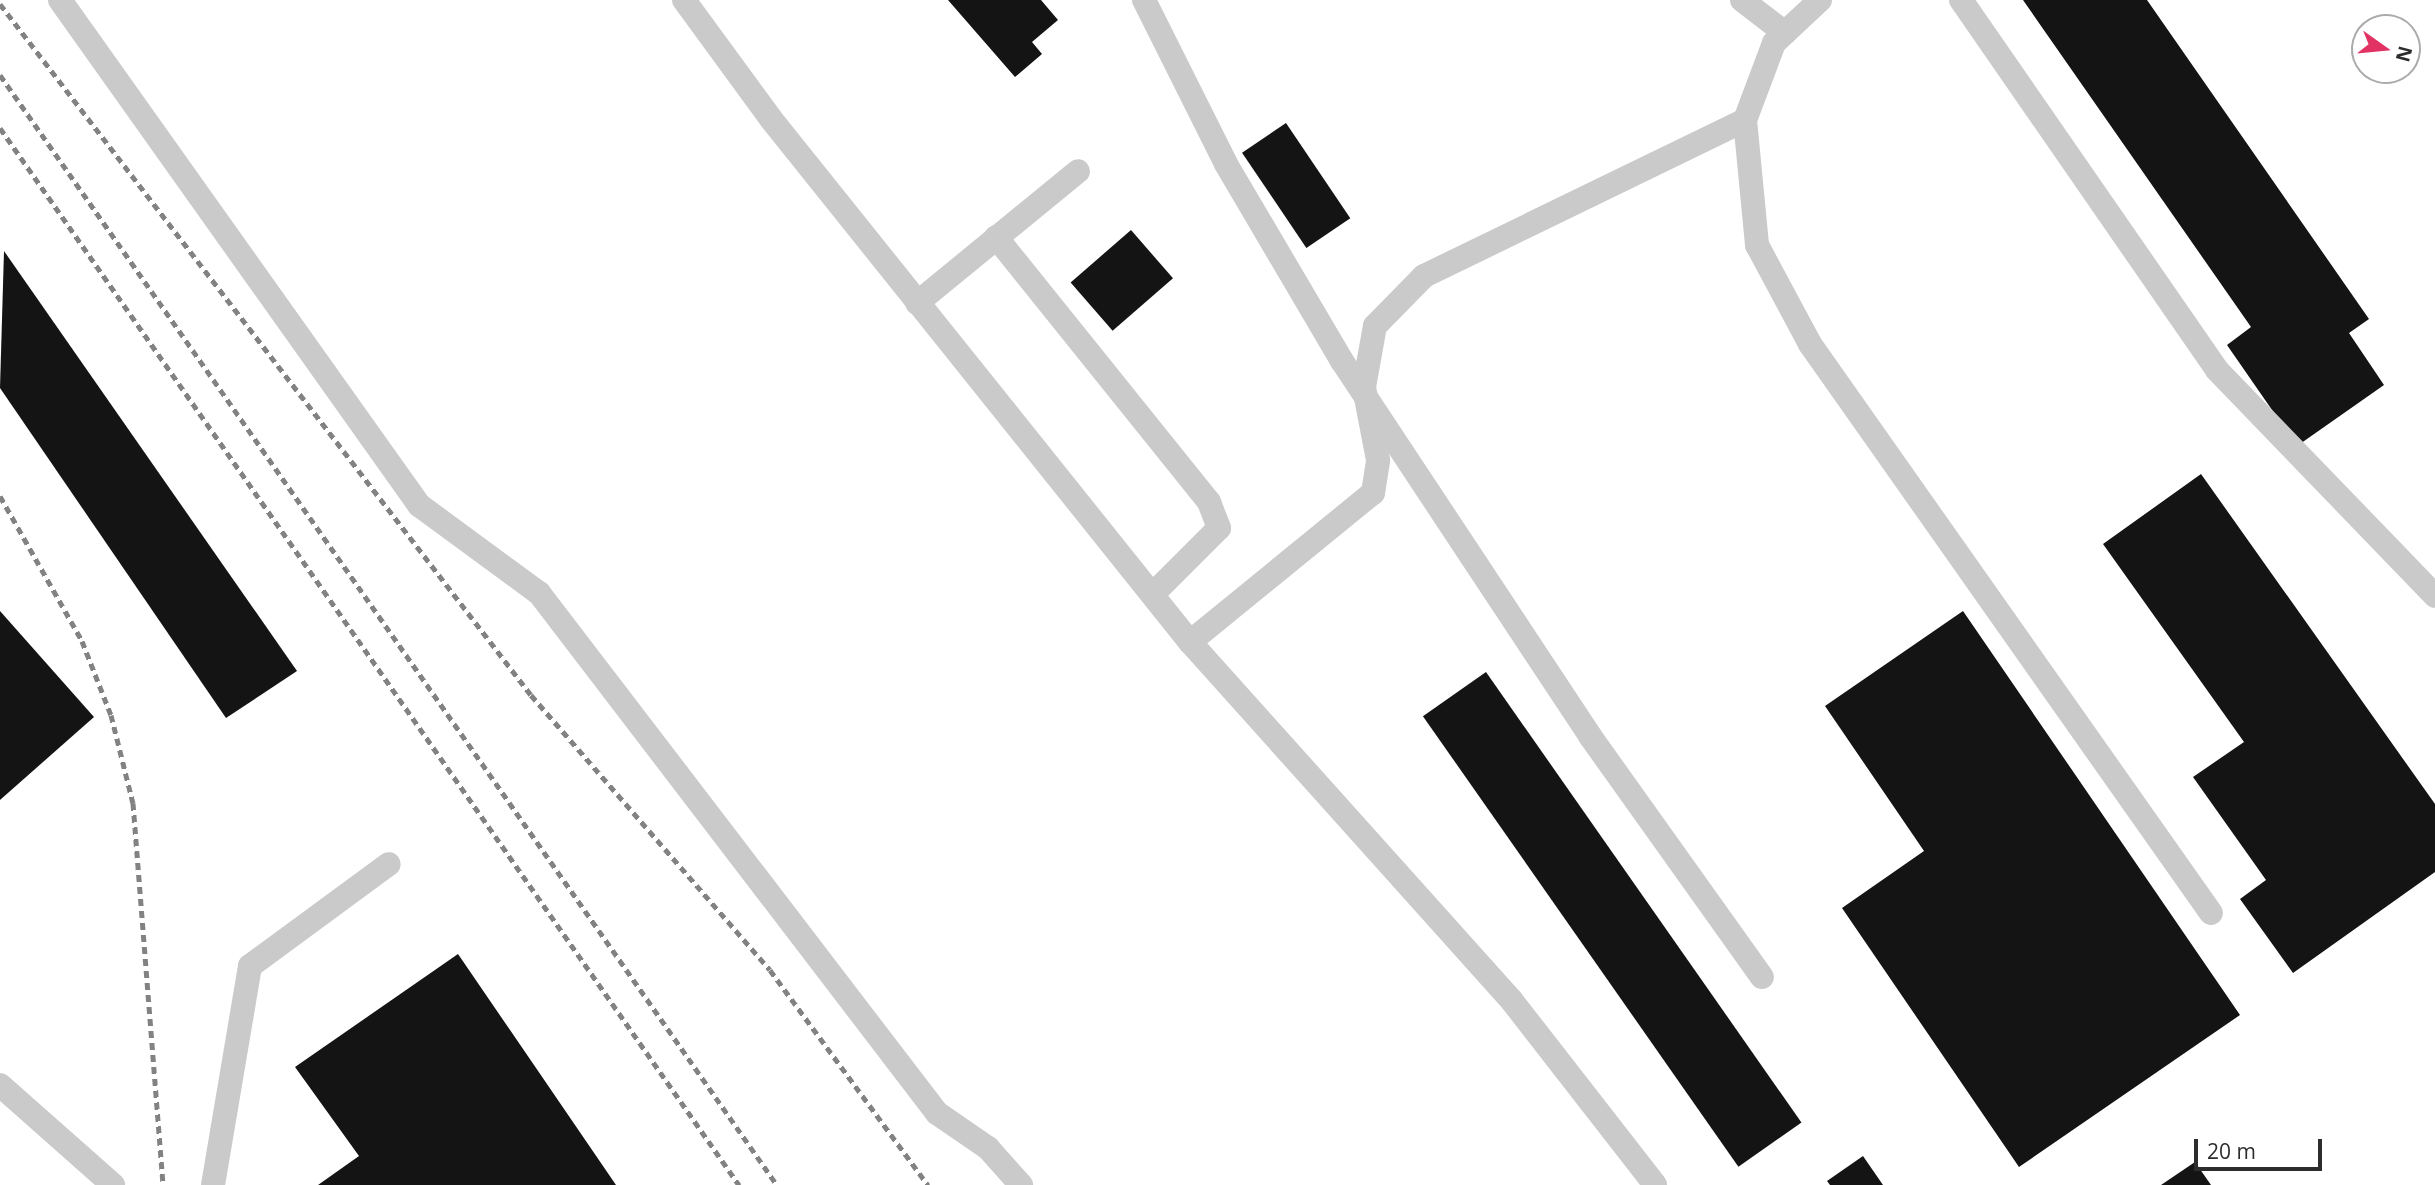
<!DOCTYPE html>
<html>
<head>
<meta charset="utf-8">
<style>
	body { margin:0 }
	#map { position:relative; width:2435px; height:1185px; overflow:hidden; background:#fff; font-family:"Open Sans",sans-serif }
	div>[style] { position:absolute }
	.building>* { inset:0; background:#141414; transform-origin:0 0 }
	.service>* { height:24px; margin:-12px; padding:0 12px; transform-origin:12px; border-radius:12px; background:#cacaca }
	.rail>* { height:5px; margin-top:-2.5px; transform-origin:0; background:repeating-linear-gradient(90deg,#828282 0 7px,transparent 0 12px) }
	span { translate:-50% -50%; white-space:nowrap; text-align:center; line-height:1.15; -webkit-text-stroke:7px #fff; paint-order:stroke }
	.north { position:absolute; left:2351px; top:14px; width:70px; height:70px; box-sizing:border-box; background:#fff; border:2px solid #ababab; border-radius:50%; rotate:105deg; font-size:19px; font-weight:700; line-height:28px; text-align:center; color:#2d2d2d }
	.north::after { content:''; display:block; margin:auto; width:24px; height:32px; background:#e23264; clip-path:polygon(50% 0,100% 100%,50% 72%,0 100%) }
	.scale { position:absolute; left:2194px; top:1139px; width:128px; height:32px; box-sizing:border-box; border:4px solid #2d2d2d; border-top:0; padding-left:9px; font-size:21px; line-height:24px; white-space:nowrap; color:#2d2d2d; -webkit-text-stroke:5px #fff; paint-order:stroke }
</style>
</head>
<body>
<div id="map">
	<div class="building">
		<div style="clip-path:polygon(948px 0,1041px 0,1058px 20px,1032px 42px,1042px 54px,1015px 77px)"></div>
		<div style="clip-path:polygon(2023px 0,2147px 0,2369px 319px,2349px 333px,2384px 385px,2297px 446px,2227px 345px,2251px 327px)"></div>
		<div style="left:1286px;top:123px;width:115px;height:53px;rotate:56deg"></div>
		<div style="left:1131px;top:230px;width:64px;height:80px;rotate:49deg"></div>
		<div style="clip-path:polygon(4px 251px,297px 671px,226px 718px,0 388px)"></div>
		<div style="clip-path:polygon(2201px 474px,2435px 804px,2435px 872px,2293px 973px,2240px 899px,2266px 880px,2193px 777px,2244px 742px,2103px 544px)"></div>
		<div style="clip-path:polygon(0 611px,94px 717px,0 800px)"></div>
		<div style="clip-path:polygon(1963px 611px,2240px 1015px,2019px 1167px,1842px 908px,1924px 851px,1825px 706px)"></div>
		<div style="left:1486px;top:672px;width:550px;height:77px;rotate:55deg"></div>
		<div style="clip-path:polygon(458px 954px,616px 1185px,318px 1185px,359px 1156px,295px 1067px)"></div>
		<div style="clip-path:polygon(1863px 1156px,1883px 1185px,1830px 1185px,1827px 1181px)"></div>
		<div style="clip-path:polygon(2195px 1162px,2211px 1185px,2161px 1185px)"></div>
	</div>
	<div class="service">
		<div style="left:60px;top:0;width:620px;rotate:54.59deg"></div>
		<div style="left:419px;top:505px;width:149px;rotate:36.3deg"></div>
		<div style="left:539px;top:593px;width:655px;rotate:52.57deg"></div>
		<div style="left:937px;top:1113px;width:62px;rotate:34.5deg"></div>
		<div style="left:988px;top:1148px;width:50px;rotate:48.3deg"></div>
		<div style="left:684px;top:0;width:147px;rotate:53.8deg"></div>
		<div style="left:771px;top:119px;width:670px;rotate:51.3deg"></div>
		<div style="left:1190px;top:642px;width:482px;rotate:48.1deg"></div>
		<div style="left:1512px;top:1001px;width:233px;rotate:52.1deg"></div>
		<div style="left:1144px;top:0;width:183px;rotate:63.4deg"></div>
		<div style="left:1226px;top:164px;width:229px;rotate:59.5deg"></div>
		<div style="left:1342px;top:361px;width:450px;rotate:56.5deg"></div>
		<div style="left:1590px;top:736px;width:296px;rotate:54.5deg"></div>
		<div style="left:1742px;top:0;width:54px;rotate:37.5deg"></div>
		<div style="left:1820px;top:0;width:63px;rotate:136.9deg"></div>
		<div style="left:1774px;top:43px;width:82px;rotate:110.6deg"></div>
		<div style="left:1745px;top:120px;width:126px;rotate:84.5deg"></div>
		<div style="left:1757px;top:245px;width:112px;rotate:61.8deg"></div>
		<div style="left:1810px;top:344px;width:696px;rotate:54.83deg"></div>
		<div style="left:1961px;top:0;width:450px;rotate:55.3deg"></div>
		<div style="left:2217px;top:370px;width:314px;rotate:46deg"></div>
		<div style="left:996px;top:237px;width:340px;rotate:51.2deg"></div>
		<div style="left:1209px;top:502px;width:28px;rotate:69deg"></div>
		<div style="left:1219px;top:528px;width:93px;rotate:135deg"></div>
		<div style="left:917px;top:303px;width:208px;rotate:-39.3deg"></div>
		<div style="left:1190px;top:642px;width:236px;rotate:-39.2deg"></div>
		<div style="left:1373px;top:493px;width:33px;rotate:-81deg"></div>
		<div style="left:1378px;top:460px;width:74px;rotate:-100.9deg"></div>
		<div style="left:1364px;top:387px;width:62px;rotate:-79.8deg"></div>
		<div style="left:1375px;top:326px;width:70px;rotate:-45.6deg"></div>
		<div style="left:1424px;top:276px;width:357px;rotate:-25.9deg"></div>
		<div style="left:0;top:1085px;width:151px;rotate:41.5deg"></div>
		<div style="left:213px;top:1185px;width:222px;rotate:-80.4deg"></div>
		<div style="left:250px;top:966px;width:172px;rotate:-36.3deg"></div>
	</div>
	<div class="rail">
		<div style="left:0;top:4px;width:871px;rotate:52.46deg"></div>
		<div style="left:531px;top:695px;width:364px;rotate:49deg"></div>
		<div style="left:770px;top:970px;width:267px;rotate:53.7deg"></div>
		<div style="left:0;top:75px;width:1355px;rotate:55.01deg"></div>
		<div style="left:0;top:128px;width:1290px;rotate:55.04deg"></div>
		<div style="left:0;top:496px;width:167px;rotate:60.5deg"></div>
		<div style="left:82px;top:641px;width:79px;rotate:68.6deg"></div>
		<div style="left:111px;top:715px;width:91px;rotate:76deg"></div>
		<div style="left:133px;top:803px;width:383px;rotate:85.5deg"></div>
	</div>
	<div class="north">N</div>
	<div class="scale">20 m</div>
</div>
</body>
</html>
